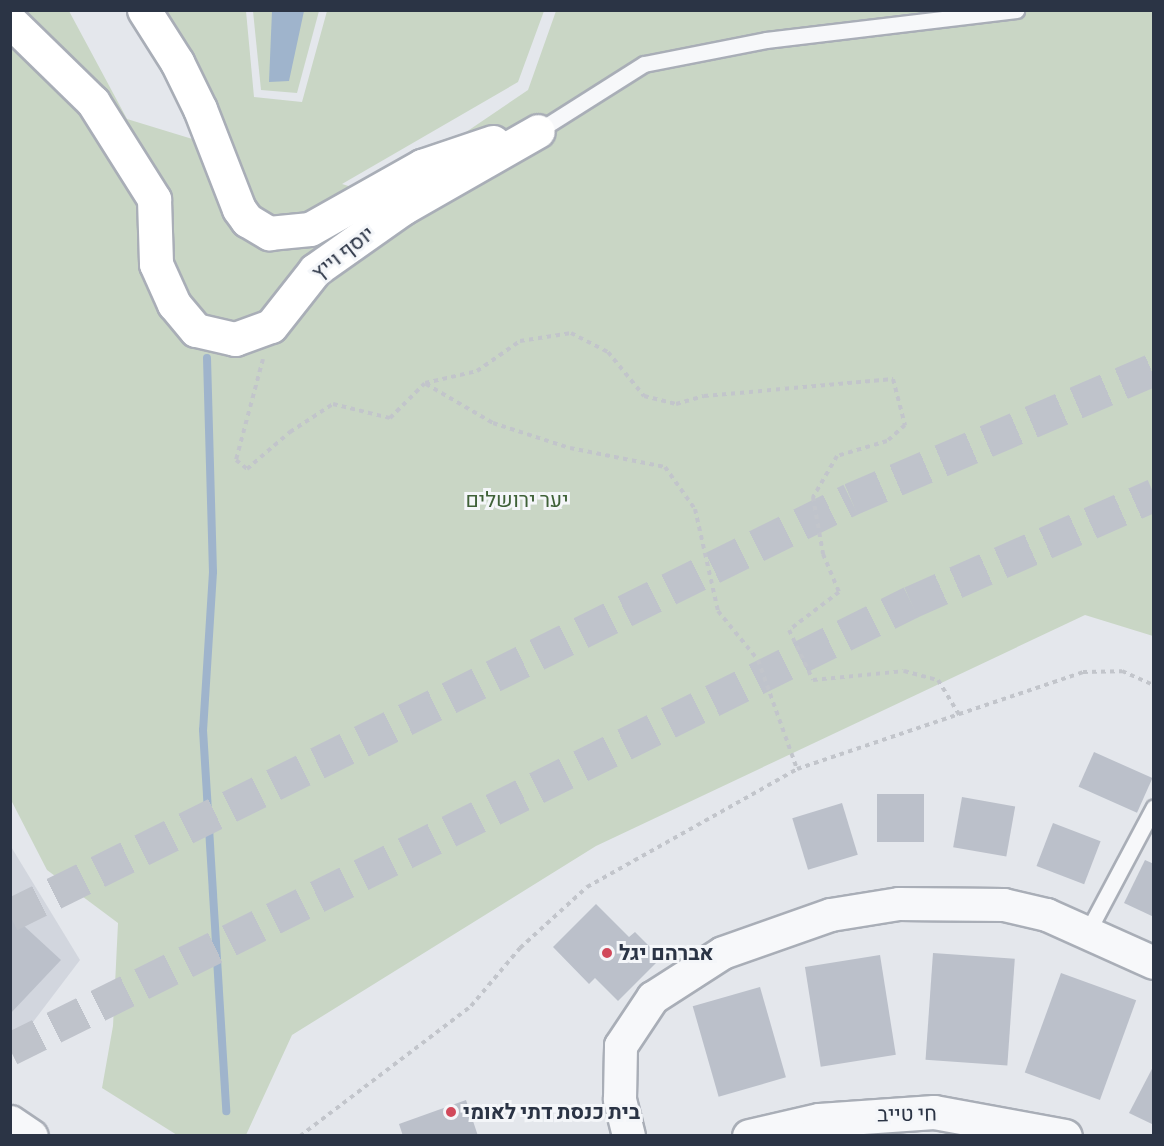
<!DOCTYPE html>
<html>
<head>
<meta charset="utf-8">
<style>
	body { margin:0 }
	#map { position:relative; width:1164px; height:1146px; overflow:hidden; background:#e4e7ec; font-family:"Source Sans 3",Heebo,sans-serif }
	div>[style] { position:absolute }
	.built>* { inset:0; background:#d2d6de }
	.green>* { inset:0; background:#c9d6c5 }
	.water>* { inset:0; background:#9fb4cc }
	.stream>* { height:8px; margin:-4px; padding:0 4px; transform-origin:4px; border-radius:4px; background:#9fb4cc }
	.building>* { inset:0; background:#bbc0ca; transform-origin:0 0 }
	.trunk-tunnel>* { height:33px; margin-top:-16.5px; transform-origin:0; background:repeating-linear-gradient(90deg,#bfc3cb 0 33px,transparent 0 49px) }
	.path>* { height:4px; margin-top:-2px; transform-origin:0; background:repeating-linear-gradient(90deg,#c2c5cb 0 4.5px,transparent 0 9px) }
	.roads { filter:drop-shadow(2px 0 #a9aeb7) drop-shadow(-2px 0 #a9aeb7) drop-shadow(0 2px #a9aeb7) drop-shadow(0 -2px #a9aeb7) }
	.service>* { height:15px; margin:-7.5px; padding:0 7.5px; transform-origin:7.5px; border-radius:7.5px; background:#f7f8fa }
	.minor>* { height:32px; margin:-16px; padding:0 16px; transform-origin:16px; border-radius:16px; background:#f7f8fa }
	.tertiary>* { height:33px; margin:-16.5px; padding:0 16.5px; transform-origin:16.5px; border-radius:16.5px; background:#f7f8fa }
	.secondary>* { height:33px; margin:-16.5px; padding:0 16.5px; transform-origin:16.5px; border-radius:16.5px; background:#fff }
	.dots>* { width:16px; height:16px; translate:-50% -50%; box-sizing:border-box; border:3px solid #f4f6f9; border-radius:50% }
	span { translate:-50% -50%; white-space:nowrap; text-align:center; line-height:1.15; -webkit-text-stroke:6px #f4f6f9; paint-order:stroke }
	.street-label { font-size:21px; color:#2b3445 }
	.park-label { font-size:21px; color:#3f6138 }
	.poi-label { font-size:21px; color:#2b3445; font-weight:700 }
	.left { translate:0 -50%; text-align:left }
	.frame { position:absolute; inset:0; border:12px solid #2b3445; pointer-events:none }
</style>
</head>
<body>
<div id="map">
	<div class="built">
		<div style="clip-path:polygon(10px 845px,80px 960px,11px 1051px,10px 1051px)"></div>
	</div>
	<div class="green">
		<div style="clip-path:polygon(11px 11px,69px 11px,127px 119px,212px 145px,148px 11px,246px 11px,254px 97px,302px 102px,327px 11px,544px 11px,518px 82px,342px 184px,358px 189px,416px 166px,528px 90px,556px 11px,1153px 11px,1153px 636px,1085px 615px,596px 846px,292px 1035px,246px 1135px,177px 1135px,102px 1088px,113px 1026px,118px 923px,47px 870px,11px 800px)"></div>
		<div style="clip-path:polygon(253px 11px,319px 11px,297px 93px,261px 90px)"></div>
	</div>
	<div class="water">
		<div style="clip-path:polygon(272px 11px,304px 11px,289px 81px,269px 82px)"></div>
	</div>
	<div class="stream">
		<div style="left:207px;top:358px;width:214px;rotate:88.4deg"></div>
		<div style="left:213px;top:572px;width:158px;rotate:93.6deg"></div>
		<div style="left:203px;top:730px;width:382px;rotate:86.5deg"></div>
	</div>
	<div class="building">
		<div style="left:1094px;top:752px;width:64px;height:38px;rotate:24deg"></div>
		<div style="left:924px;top:794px;width:48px;height:47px;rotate:90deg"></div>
		<div style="left:962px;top:797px;width:54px;height:51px;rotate:10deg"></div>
		<div style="left:842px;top:803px;width:54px;height:52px;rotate:73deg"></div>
		<div style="left:1053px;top:823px;width:51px;height:46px;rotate:21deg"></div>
		<div style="clip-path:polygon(1145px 860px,1154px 864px,1154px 917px,1124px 903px)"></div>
		<div style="clip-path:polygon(596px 904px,629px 937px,635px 932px,661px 958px,618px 1001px,595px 978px,589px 984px,553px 947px)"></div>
		<div style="clip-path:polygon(10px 913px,61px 960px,10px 1014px)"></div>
		<div style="left:933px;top:953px;width:82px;height:107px;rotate:4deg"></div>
		<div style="left:880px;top:955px;width:101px;height:76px;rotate:81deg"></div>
		<div style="left:1061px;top:973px;width:80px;height:106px;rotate:20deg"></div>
		<div style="left:760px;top:987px;width:94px;height:70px;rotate:74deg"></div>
		<div style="clip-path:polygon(1154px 1065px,1154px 1125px,1129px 1113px)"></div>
		<div style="clip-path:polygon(466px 1100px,478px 1136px,403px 1136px,399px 1124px)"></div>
	</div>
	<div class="trunk-tunnel">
		<div style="left:10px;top:915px;width:938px;rotate:-26.32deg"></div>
		<div style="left:851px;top:499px;width:330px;rotate:-23.2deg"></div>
		<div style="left:10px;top:1049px;width:1006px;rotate:-26.39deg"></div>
		<div style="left:911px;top:602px;width:266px;rotate:-23.8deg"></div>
	</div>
	<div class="path">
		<div style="left:263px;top:359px;width:105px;rotate:105deg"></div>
		<div style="left:236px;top:460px;width:14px;rotate:39deg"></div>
		<div style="left:247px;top:469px;width:57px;rotate:-40.7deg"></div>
		<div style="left:290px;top:432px;width:51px;rotate:-33.1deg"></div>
		<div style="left:333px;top:404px;width:59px;rotate:13.8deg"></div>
		<div style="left:390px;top:418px;width:49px;rotate:-45deg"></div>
		<div style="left:425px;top:383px;width:53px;rotate:-13deg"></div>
		<div style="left:477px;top:371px;width:52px;rotate:-34.9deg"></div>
		<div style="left:520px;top:341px;width:52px;rotate:-8.9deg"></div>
		<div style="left:571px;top:333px;width:42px;rotate:27.2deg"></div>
		<div style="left:608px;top:352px;width:57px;rotate:50.7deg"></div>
		<div style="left:644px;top:396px;width:33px;rotate:14deg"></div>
		<div style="left:676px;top:404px;width:29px;rotate:-16deg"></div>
		<div style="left:704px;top:396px;width:190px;rotate:-5.1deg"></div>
		<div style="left:893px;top:379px;width:48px;rotate:75.4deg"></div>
		<div style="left:905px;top:425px;width:24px;rotate:138deg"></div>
		<div style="left:887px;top:441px;width:52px;rotate:163.3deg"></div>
		<div style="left:837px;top:456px;width:48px;rotate:120.3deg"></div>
		<div style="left:813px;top:497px;width:58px;rotate:80deg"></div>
		<div style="left:823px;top:554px;width:41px;rotate:67.2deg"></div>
		<div style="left:839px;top:592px;width:63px;rotate:142.8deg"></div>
		<div style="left:789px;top:630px;width:55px;rotate:64.4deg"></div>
		<div style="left:813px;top:680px;width:91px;rotate:-5.6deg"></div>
		<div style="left:904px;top:671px;width:35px;rotate:15deg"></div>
		<div style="left:938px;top:680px;width:42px;rotate:58.6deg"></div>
		<div style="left:426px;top:384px;width:78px;rotate:30.2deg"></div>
		<div style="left:493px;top:423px;width:81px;rotate:18deg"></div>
		<div style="left:570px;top:448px;width:97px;rotate:11.3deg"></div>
		<div style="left:665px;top:467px;width:52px;rotate:54.5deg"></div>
		<div style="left:695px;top:509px;width:105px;rotate:77.3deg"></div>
		<div style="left:718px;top:611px;width:63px;rotate:50.8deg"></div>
		<div style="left:758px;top:660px;width:116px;rotate:70.3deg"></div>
		<div style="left:300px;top:1136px;width:215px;rotate:-37.2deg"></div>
		<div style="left:471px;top:1006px;width:76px;rotate:-49.8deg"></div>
		<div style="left:520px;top:948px;width:91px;rotate:-42.3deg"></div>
		<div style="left:587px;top:887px;width:241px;rotate:-29.3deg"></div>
		<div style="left:797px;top:769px;width:302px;rotate:-18.7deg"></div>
		<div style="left:1083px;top:672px;width:39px;rotate:-1deg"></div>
		<div style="left:1122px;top:671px;width:35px;rotate:24deg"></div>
	</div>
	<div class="roads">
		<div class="service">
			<div style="left:538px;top:131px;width:125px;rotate:-32.3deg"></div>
			<div style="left:644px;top:64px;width:124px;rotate:-11.1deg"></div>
			<div style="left:766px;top:40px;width:252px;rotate:-6.8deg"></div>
			<div style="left:1088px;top:931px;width:140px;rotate:-62deg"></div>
		</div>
		<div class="minor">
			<div style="left:629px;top:1136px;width:38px;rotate:-104deg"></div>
			<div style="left:620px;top:1099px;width:53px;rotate:-88.9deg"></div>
			<div style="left:621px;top:1046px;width:58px;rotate:-56.3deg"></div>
			<div style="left:653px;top:998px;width:83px;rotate:-32.7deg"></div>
			<div style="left:723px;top:953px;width:114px;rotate:-19.4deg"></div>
			<div style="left:831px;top:915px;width:69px;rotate:-9.2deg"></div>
			<div style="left:899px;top:904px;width:105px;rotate:0.5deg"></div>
			<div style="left:1004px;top:905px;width:44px;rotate:13.1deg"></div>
			<div style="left:1047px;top:915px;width:117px;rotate:24.2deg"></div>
		</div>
		<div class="tertiary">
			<div style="left:10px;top:1122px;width:25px;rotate:34deg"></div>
			<div style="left:749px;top:1136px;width:72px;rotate:-12.9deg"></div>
			<div style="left:819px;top:1120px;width:115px;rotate:-4deg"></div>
			<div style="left:934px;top:1112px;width:133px;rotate:10.4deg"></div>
		</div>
		<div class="secondary">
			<div style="left:144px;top:10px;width:62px;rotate:57.6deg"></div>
			<div style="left:177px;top:62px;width:52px;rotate:63.9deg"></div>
			<div style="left:200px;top:109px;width:107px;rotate:68.7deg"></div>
			<div style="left:239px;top:209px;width:14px;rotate:54deg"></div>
			<div style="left:247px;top:220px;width:26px;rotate:31deg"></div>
			<div style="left:269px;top:233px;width:41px;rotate:-5.6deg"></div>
			<div style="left:310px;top:229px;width:129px;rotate:-29.4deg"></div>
			<div style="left:422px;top:166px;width:75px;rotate:-18.7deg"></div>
			<div style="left:10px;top:21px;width:116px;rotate:44.3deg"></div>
			<div style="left:93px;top:102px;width:115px;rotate:57.8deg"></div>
			<div style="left:154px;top:199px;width:65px;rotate:88.2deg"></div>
			<div style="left:156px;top:264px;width:44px;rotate:65.8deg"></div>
			<div style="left:174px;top:304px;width:34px;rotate:50deg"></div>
			<div style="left:196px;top:330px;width:40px;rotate:13deg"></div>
			<div style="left:235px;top:339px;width:38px;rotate:-20deg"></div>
			<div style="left:271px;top:326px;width:71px;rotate:-51.8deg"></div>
			<div style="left:315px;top:270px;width:108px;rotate:-35.2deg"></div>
			<div style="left:403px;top:208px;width:155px;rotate:-29.7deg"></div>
		</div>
	</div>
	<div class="dots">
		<div style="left:607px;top:953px;background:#d1495b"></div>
		<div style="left:451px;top:1112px;background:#d1495b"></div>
	</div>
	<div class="street-label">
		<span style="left:343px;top:253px;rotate:-38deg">יוסף וייץ</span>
		<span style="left:907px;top:1114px;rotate:-1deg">חי טייב</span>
	</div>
	<div class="park-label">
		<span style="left:517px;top:500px">יער ירושלים</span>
	</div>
	<div class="poi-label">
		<span class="left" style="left:619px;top:953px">אברהם יגל</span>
		<span class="left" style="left:463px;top:1112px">בית כנסת דתי לאומי</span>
	</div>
	<div class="frame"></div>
</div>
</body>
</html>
